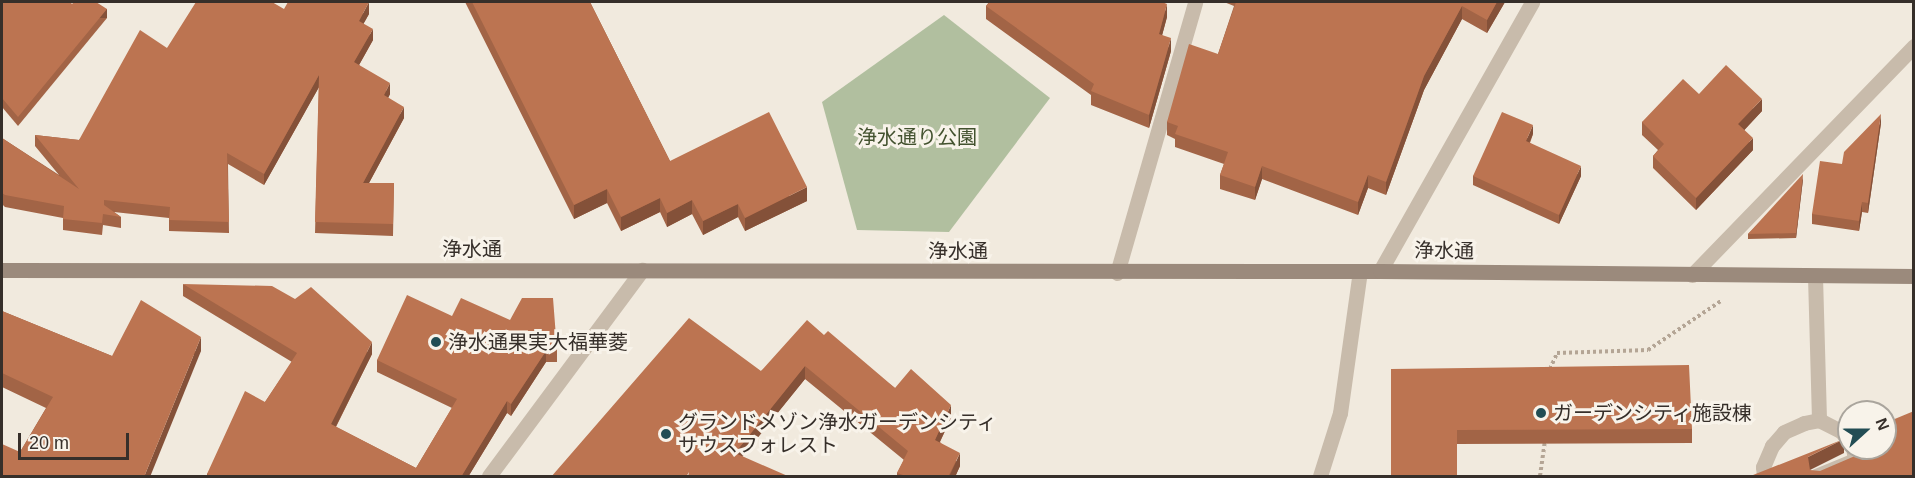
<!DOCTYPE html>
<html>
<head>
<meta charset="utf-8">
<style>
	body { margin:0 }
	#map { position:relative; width:1915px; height:478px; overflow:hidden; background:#f1eade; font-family:Helvetica,"Noto Sans JP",sans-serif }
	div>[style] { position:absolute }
	.green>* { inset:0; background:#b1bf9f }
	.path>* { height:4px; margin-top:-2px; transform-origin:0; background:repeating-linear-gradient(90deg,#b4a595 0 3px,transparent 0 6px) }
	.lane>* { height:15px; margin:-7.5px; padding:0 7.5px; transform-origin:7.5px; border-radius:7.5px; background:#c8bbab }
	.street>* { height:15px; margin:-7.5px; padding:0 7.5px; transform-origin:7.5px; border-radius:7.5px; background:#c8bbab }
	.secondary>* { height:15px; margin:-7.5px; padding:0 7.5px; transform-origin:7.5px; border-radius:7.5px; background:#9b8a7c }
	.wall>* { inset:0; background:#a26446 }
	.shaded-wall>* { inset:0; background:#845139; transform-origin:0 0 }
	.building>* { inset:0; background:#bc7451 }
	.dots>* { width:16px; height:16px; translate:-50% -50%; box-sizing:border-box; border:3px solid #f8f3ea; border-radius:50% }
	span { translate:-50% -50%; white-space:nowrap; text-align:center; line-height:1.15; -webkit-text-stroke:6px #f8f3ea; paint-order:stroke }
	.park-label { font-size:20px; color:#43522f }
	.street-label { font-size:20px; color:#362f2a }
	.poi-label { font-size:20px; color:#362f2a }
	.left { translate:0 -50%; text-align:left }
	.frame { position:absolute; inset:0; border:3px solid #362f2a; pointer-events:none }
	.north { position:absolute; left:1837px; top:400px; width:60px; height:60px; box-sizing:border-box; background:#f8f3ea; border:2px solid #aaa59d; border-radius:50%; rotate:69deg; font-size:16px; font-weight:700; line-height:24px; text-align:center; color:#362f2a }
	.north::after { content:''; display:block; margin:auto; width:21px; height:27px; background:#224d54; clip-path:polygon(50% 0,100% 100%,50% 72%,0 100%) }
	.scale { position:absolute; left:18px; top:433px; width:111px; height:27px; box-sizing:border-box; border:3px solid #362f2a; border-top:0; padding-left:8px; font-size:18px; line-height:21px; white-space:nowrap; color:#362f2a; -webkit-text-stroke:4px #f8f3ea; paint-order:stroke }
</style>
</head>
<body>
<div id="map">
	<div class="green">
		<div style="clip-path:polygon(944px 15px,1050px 98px,949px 232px,857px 230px,822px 102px)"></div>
	</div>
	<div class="path">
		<div style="left:1550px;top:369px;width:17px;rotate:-66deg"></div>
		<div style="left:1557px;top:353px;width:91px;rotate:-1.9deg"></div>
		<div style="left:1648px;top:350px;width:88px;rotate:-33.9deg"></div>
		<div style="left:1540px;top:476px;width:37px;rotate:-82deg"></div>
	</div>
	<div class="lane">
		<div style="left:1320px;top:476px;width:66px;rotate:-72.4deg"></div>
		<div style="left:1340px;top:413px;width:143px;rotate:-82deg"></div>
	</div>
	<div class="street">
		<div style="left:1380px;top:271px;width:309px;rotate:-60.5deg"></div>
		<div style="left:1117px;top:273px;width:282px;rotate:-73.9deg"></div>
		<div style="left:1692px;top:275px;width:319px;rotate:-45.9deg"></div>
		<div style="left:1815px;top:276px;width:144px;rotate:88.4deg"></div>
		<div style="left:489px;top:476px;width:257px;rotate:-53.4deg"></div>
		<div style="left:1764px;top:476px;width:9px;rotate:-96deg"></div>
		<div style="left:1763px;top:467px;width:23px;rotate:-67deg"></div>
		<div style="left:1772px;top:446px;width:18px;rotate:-49deg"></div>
		<div style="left:1784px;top:432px;width:22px;rotate:-24deg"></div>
		<div style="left:1804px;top:423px;width:15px;rotate:-11deg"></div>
		<div style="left:1819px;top:420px;width:25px;rotate:27deg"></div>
		<div style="left:1841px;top:431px;width:13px;rotate:51deg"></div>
		<div style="left:1816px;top:476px;width:42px;rotate:-22.3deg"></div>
		<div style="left:1855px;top:460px;width:12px;rotate:-99deg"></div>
	</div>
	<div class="secondary">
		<div style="left:2px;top:270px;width:1378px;rotate:0.04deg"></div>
		<div style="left:1380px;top:271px;width:534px;rotate:0.54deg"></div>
	</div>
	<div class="wall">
		<div style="clip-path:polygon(2px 2px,72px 4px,107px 18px,18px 126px,2px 107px)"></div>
		<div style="clip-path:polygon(465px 2px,590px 2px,670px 161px,807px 201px,745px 231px,738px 217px,703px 235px,692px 214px,667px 227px,660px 212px,621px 231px,607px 203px,574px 219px)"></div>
		<div style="clip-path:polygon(989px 2px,1162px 2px,1167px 17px,1162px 35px,1171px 51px,1149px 128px,1091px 105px,1091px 95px,986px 19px,986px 6px)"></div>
		<div style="clip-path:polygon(1224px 2px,1505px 2px,1487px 33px,1462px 19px,1424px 90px,1386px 195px,1368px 188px,1358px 215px,1262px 179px,1255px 200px,1220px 189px,1220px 175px,1224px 164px,1175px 147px,1175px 139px,1167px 135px,1167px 122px,1218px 54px,1234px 6px)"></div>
		<div style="clip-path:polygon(284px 9px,369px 14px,363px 24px,373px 40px,359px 65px,390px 94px,388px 98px,404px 118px,369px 183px,394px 183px,393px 236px,315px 233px,319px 87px,264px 185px,228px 164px,229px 233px,169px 231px,169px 218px,114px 212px,121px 217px,121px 228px,103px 225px,102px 235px,63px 230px,63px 218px,5px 207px,2px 204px,2px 138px,59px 175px,35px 146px,35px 135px,79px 140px,167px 48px)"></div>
		<div style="clip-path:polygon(1699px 94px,1762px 111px,1744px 130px,1753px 150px,1696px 210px,1653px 168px,1653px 156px,1658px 150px,1642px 135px,1642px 122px)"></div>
		<div style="clip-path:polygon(1881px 123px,1868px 213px,1862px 212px,1859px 231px,1812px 224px,1812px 214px,1842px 164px)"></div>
		<div style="clip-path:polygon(1533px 134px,1530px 143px,1581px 176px,1559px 224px,1473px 185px,1473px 176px)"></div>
		<div style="clip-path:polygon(1803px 179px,1796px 238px,1748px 239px,1748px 234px)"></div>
		<div style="clip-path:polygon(183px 284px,372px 354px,336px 427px,416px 468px,452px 408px,377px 372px,377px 360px,452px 316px,557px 350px,557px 362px,546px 362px,511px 416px,507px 413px,468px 477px,207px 477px,207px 474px,265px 402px,292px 362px,183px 296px)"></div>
		<div style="clip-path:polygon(2px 311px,112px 356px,201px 351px,20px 452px,46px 408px,2px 387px)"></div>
		<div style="clip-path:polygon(824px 335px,895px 388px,951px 418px,940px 442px,960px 466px,955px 477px,897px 477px,897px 473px,904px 460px,805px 379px,742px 456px,551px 477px,761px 371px)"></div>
		<div style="clip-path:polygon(1391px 369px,1692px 429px,1692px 443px,1457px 444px)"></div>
	</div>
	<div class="shaded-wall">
		<div style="clip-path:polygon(369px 2px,369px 14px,359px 32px,359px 21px)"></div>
		<div style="clip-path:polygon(1497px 2px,1505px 2px,1487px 33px,1487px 20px)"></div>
		<div style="clip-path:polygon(1167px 4px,1167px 17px,1159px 47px,1159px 34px)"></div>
		<div style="clip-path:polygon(1462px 6px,1462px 19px,1424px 90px,1386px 195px,1386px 182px,1424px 76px)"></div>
		<div style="left:107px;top:9px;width:9px;height:140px;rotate:90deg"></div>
		<div style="clip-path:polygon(373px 29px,373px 40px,354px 74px,354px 62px)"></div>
		<div style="clip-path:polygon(1171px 38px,1171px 51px,1149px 128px,1149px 115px)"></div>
		<div style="clip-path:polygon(319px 75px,319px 87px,264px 185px,264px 174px)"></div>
		<div style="clip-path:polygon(390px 83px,390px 94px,384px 106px,384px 95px)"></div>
		<div style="clip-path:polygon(1762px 99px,1762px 111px,1738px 137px,1738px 124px)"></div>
		<div style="clip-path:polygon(404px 107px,404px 118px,363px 194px,363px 183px)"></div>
		<div style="clip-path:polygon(1881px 114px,1881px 123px,1868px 213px,1868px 203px)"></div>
		<div style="clip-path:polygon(1533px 125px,1533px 134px,1526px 150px,1526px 141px)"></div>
		<div style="clip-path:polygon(1753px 138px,1753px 150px,1696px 210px,1696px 198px)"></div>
		<div style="clip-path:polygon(1262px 166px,1262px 179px,1255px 200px,1255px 187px)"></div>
		<div style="clip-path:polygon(1581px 166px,1581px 176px,1559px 224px,1559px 215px)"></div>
		<div style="clip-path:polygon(1803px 174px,1803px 179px,1796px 238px,1796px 233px)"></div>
		<div style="clip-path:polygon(1368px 175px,1368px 188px,1358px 215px,1358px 202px)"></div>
		<div style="clip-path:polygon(807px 187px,807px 201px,745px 231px,745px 218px)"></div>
		<div style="clip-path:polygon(607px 189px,607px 203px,574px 219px,574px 205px)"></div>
		<div style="clip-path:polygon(660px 198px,660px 212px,621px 231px,621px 217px)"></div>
		<div style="clip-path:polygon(692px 200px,692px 214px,667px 227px,667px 213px)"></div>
		<div style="clip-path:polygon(1862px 202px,1862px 212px,1859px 231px,1859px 221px)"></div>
		<div style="clip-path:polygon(738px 204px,738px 217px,703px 235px,703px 221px)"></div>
		<div style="clip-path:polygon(201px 337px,201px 351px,150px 477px,144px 477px)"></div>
		<div style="clip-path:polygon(372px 342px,372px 354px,331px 436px,331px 424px)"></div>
		<div style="clip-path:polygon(546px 351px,546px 362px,511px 416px,511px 404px)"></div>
		<div style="clip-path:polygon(805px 366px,805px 379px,735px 466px,735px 453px)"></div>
		<div style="clip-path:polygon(507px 401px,507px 413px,468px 477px,461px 477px)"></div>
		<div style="clip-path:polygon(951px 405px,951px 418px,935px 452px,935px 440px)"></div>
		<div style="clip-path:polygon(1844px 439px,1844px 453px,1808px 471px,1808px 457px)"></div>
		<div style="clip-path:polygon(960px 453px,960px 466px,955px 477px,949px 477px)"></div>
	</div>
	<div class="building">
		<div style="clip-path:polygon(2px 2px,70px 2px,72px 4px,74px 2px,96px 2px,107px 9px,18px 117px,2px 98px)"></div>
		<div style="clip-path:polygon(196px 2px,272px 2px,284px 9px,288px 2px,369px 2px,359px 21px,373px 29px,354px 62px,390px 83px,384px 95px,404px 107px,363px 183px,394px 183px,393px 224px,315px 222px,319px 75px,264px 174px,227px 153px,229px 222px,169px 220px,170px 207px,104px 200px,104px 205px,121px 217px,103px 214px,102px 223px,63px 219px,64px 206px,5px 195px,2px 193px,2px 138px,79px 189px,35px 135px,79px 140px,140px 30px,167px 48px)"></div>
		<div style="clip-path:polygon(472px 2px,590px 2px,670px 161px,769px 112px,807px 187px,745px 218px,738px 204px,703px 221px,692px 200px,667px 213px,660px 198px,621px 217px,607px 189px,574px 205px)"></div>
		<div style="clip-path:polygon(990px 2px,1162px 2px,1167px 4px,1159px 34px,1171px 38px,1149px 115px,1091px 91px,1094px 84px,986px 6px)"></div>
		<div style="clip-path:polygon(1236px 2px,1497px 2px,1487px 20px,1462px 6px,1424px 76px,1386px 182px,1368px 175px,1358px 202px,1262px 166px,1255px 187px,1220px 175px,1228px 152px,1175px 134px,1178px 126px,1167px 122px,1189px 44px,1218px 54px)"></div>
		<div style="clip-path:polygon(1726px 65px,1762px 99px,1738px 124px,1753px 138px,1696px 198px,1653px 156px,1664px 144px,1642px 122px,1683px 79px,1699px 94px)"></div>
		<div style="clip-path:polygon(1502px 112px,1533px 125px,1526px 141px,1581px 166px,1559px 215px,1473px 176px)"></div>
		<div style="clip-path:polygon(1881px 114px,1868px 203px,1862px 202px,1859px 221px,1812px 214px,1820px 161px,1842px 164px,1844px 152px)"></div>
		<div style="clip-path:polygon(1803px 174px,1796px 233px,1748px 234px)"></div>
		<div style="clip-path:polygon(183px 284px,272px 286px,295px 299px,311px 287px,372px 342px,331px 424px,416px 468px,457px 399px,377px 360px,407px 295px,452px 316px,461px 298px,510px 320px,522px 298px,553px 298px,557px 350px,546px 351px,511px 404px,507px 401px,461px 477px,212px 477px,207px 474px,245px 391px,265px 402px,297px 353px)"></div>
		<div style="clip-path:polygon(141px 300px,201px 337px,144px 477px,2px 477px,2px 444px,20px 452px,53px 397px,2px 373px,2px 311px,112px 356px)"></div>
		<div style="clip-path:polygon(689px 318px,761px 371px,807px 320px,824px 335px,828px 331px,895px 388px,911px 369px,951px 405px,935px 440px,960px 453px,949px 475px,953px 477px,902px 477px,903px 475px,897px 473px,908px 451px,805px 366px,735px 453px,790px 477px,688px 477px,689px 472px,686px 477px,551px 477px)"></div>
		<div style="clip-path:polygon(1689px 365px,1692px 429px,1457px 430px,1457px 477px,1391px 477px,1391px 369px)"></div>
		<div style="clip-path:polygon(1914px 411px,1914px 477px,1748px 477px,1844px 439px,1808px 457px,1810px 470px,1820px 471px,1862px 453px,1862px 448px,1885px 448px,1885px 423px)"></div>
	</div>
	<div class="dots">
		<div style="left:436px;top:342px;background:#224d54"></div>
		<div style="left:1541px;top:413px;background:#224d54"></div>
		<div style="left:666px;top:434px;background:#224d54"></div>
	</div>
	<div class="park-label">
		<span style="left:917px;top:137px">浄水通り公園</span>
	</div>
	<div class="street-label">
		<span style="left:472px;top:249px">浄水通</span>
		<span style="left:958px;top:251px">浄水通</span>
		<span style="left:1444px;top:251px;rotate:1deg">浄水通</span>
	</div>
	<div class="poi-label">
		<span class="left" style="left:448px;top:342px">浄水通果実大福華菱</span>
		<span class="left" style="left:1553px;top:413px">ガーデンシティ施設棟</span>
		<span class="left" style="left:678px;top:434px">グランドメゾン浄水ガーデンシティ<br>サウスフォレスト</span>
	</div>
	<div class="frame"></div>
	<div class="north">N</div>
	<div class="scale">20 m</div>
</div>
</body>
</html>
